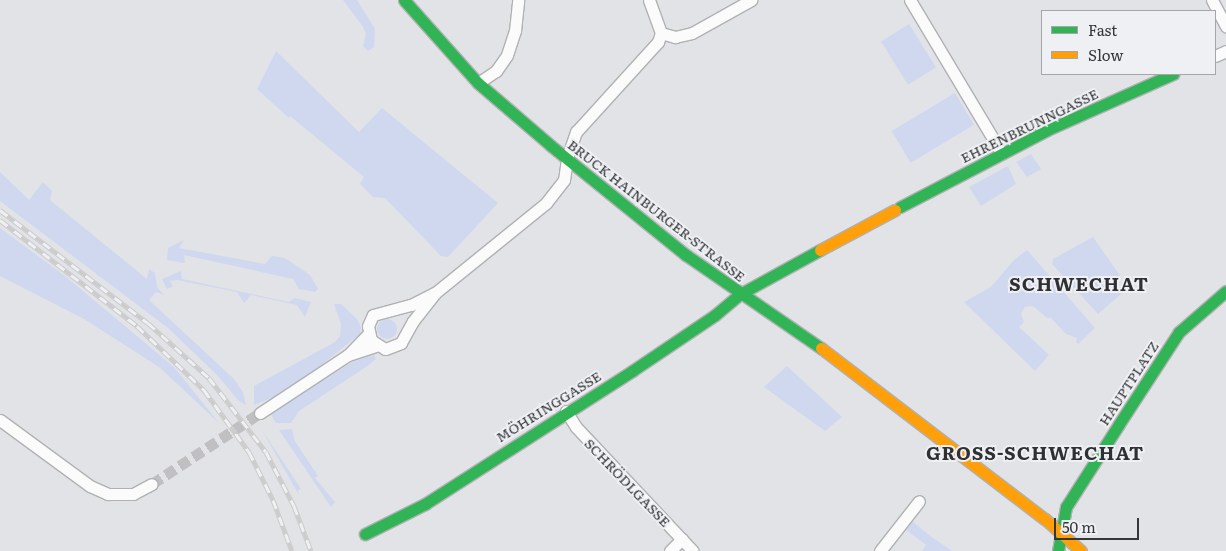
<!DOCTYPE html>
<html>
<head>
<meta charset="utf-8">
<style>
	body { margin:0 }
	#map { position:relative; width:1226px; height:551px; overflow:hidden; background:#e2e3e6; font-family:Literata,serif }
	div>[style] { position:absolute }
	.green>* { inset:0; background:#d0d8f0; transform-origin:0 0 }
	.round { border-radius:50% }
	.street-tunnel>* { height:11px; margin-top:-5.5px; transform-origin:0; background:repeating-linear-gradient(90deg,#c0c0c3 0 11px,transparent 0 16.5px) }
	.roads { filter:drop-shadow(1px 0 #b0b1b3) drop-shadow(-1px 0 #b0b1b3) drop-shadow(0 1px #b0b1b3) drop-shadow(0 -1px #b0b1b3) }
	.street>* { height:11px; margin:-5.5px; padding:0 5.5px; transform-origin:5.5px; border-radius:5.5px; background:#fbfbfb }
	.fast>* { height:11px; margin:-5.5px; padding:0 5.5px; transform-origin:5.5px; border-radius:5.5px; background:#30b455 }
	.slow>* { height:11px; margin:-5.5px; padding:0 5.5px; transform-origin:5.5px; border-radius:5.5px; background:#ff9f0a }
	.rail>* { height:5px; margin-top:-2.5px; transform-origin:0; background:repeating-linear-gradient(90deg,#eef0f4 0 9px,#ccc 0 18px); box-sizing:border-box; border-block:1px solid #ccc }
	span { translate:-50% -50%; white-space:nowrap; text-align:center; line-height:1.15; -webkit-text-stroke:4px #eef0f4; paint-order:stroke }
	.street-label { font-size:14px; color:#363638 }
	.district-label { font-size:19px; color:#2f3033; font-weight:700; letter-spacing:1px }
	.legend { position:absolute; left:1041px; top:10px; width:175px; height:65px; box-sizing:border-box; background:#eef0f4; border:1px solid #a4a6a9; margin:0; padding:6px 9px; list-style:none; font-size:15px; color:#363638 }
	.legend li { display:flex; align-items:center; gap:10px; height:25px }
	.legend b { width:25px; border:1px solid #a4a6a9 }
	.scale { position:absolute; left:1054px; top:518px; width:85px; height:22px; box-sizing:border-box; border:2px solid #363638; border-top:0; padding-left:6px; font-size:15px; line-height:18px; white-space:nowrap; color:#363638; -webkit-text-stroke:4px #eef0f4; paint-order:stroke }
</style>
</head>
<body>
<div id="map">
	<div class="green">
		<div style="clip-path:polygon(343px 0,357px 0,375px 29px,374px 47px,368px 51px,363px 46px,366px 34px,363px 27px)"></div>
		<div style="left:909px;top:24px;width:51px;height:33px;rotate:58deg"></div>
		<div style="clip-path:polygon(276px 51px,359px 132px,382px 108px,498px 203px,448px 257px,441px 256px,385px 198px,373px 197px,360px 184px,364px 177px,290px 116px,289px 118px,257px 89px)"></div>
		<div style="left:955px;top:93px;width:37px;height:74px;rotate:59deg"></div>
		<div style="clip-path:polygon(1031px 154px,1041px 169px,1027px 177px,1016px 162px)"></div>
		<div style="clip-path:polygon(1008px 166px,1016px 184px,981px 206px,969px 187px)"></div>
		<div style="clip-path:polygon(0 172px,29px 200px,43px 182px,52px 191px,50px 200px,147px 279px,149px 269px,155px 273px,157px 287px,164px 295px,156px 292px,149px 300px,233px 378px,243px 392px,246px 405px,239px 401px,216px 374px,168px 328px,0 201px)"></div>
		<div style="clip-path:polygon(0 228px,65px 276px,174px 367px,220px 424px,159px 367px,84px 319px,0 276px)"></div>
		<div style="clip-path:polygon(1093px 237px,1121px 277px,1114px 282px,1122px 293px,1098px 314px,1052px 264px,1053px 259px)"></div>
		<div style="clip-path:polygon(184px 240px,179px 248px,265px 264px,272px 256px,285px 258px,310px 275px,318px 289px,315px 292px,299px 289px,293px 279px,184px 255px,185px 263px,167px 260px,168px 248px)"></div>
		<div style="clip-path:polygon(1027px 250px,1095px 328px,1078px 344px,1076px 342px,1077px 338px,1066px 334px,1051px 318px,1047px 318px,1033px 306px,1025px 307px,1021px 314px,1024px 322px,1019px 327px,1049px 355px,1035px 371px,964px 302px,991px 287px,1014px 260px)"></div>
		<div style="clip-path:polygon(181px 271px,182px 279px,289px 302px,295px 298px,311px 302px,305px 317px,297px 305px,251px 295px,244px 303px,237px 292px,177px 280px,170px 281px,173px 286px,167px 289px,162px 279px)"></div>
		<div style="clip-path:polygon(334px 304px,341px 304px,357px 319px,361px 327px,360px 334px,319px 367px,274px 397px,254px 405px,254px 386px,335px 342px,340px 336px,341px 324px)"></div>
		<div class="round" style="left:377px;top:319px;width:20px;height:20px"></div>
		<div style="clip-path:polygon(367px 353px,373px 352px,376px 359px,366px 367px,299px 411px,291px 423px,276px 423px,270px 413px)"></div>
		<div style="clip-path:polygon(787px 366px,842px 417px,825px 431px,764px 387px)"></div>
		<div style="clip-path:polygon(292px 429px,295px 441px,318px 476px,315px 478px,335px 502px,331px 507px,279px 430px)"></div>
		<div style="clip-path:polygon(262px 430px,301px 489px,298px 490px,299px 495px)"></div>
		<div style="clip-path:polygon(912px 521px,929px 535px,952px 551px,922px 551px,926px 545px,905px 529px)"></div>
	</div>
	<div class="street-tunnel">
		<div style="left:152px;top:484px;width:129px;rotate:-33.3deg"></div>
	</div>
	<div class="roads">
		<div class="street">
			<div style="left:649px;top:0;width:35px;rotate:70deg"></div>
			<div style="left:910px;top:0;width:179px;rotate:59.1deg"></div>
			<div style="left:1212px;top:0;width:30px;rotate:62deg"></div>
			<div style="left:661px;top:33px;width:15px;rotate:16deg"></div>
			<div style="left:675px;top:37px;width:17px;rotate:-13deg"></div>
			<div style="left:692px;top:33px;width:68px;rotate:-29.2deg"></div>
			<div style="left:1215px;top:56px;width:12px;rotate:-24deg"></div>
			<div style="left:478px;top:83px;width:22px;rotate:-34deg"></div>
			<div style="left:496px;top:71px;width:19px;rotate:-55deg"></div>
			<div style="left:507px;top:55px;width:25px;rotate:-72deg"></div>
			<div style="left:515px;top:31px;width:31px;rotate:-84deg"></div>
			<div style="left:435px;top:293px;width:36px;rotate:128deg"></div>
			<div style="left:413px;top:321px;width:25px;rotate:119deg"></div>
			<div style="left:401px;top:343px;width:17px;rotate:159deg"></div>
			<div style="left:385px;top:349px;width:17px;rotate:-147deg"></div>
			<div style="left:371px;top:340px;width:14px;rotate:-102deg"></div>
			<div style="left:368px;top:326px;width:12px;rotate:-66deg"></div>
			<div style="left:373px;top:315px;width:39px;rotate:-15deg"></div>
			<div style="left:411px;top:305px;width:27px;rotate:-27deg"></div>
			<div style="left:435px;top:293px;width:143px;rotate:-39deg"></div>
			<div style="left:546px;top:203px;width:29px;rotate:-52deg"></div>
			<div style="left:564px;top:180px;width:22px;rotate:-82deg"></div>
			<div style="left:567px;top:158px;width:28px;rotate:-71deg"></div>
			<div style="left:576px;top:132px;width:122px;rotate:-47.7deg"></div>
			<div style="left:658px;top:42px;width:9px;rotate:-72deg"></div>
			<div style="left:348px;top:355px;width:29px;rotate:-46deg"></div>
			<div style="left:566px;top:411px;width:19px;rotate:58deg"></div>
			<div style="left:576px;top:427px;width:170px;rotate:46.7deg"></div>
			<div style="left:260px;top:413px;width:105px;rotate:-33.4deg"></div>
			<div style="left:348px;top:355px;width:29px;rotate:-18deg"></div>
			<div style="left:0;top:420px;width:112px;rotate:36.3deg"></div>
			<div style="left:90px;top:486px;width:20px;rotate:24deg"></div>
			<div style="left:108px;top:494px;width:25px"></div>
			<div style="left:133px;top:494px;width:21px;rotate:-28deg"></div>
			<div style="left:670px;top:551px;width:17px;rotate:-45deg"></div>
			<div style="left:880px;top:551px;width:63px;rotate:-52deg"></div>
		</div>
		<div class="fast">
			<div style="left:404px;top:0;width:111px;rotate:48.3deg"></div>
			<div style="left:478px;top:83px;width:95px;rotate:40.7deg"></div>
			<div style="left:550px;top:145px;width:175px;rotate:39deg"></div>
			<div style="left:686px;top:255px;width:164px;rotate:34.6deg"></div>
			<div style="left:900px;top:207px;width:166px;rotate:-27.6deg"></div>
			<div style="left:1047px;top:130px;width:138px;rotate:-24deg"></div>
			<div style="left:365px;top:534px;width:67px;rotate:-26.6deg"></div>
			<div style="left:425px;top:504px;width:246px;rotate:-32.7deg"></div>
			<div style="left:632px;top:371px;width:100px;rotate:-34deg"></div>
			<div style="left:715px;top:315px;width:33px;rotate:-40deg"></div>
			<div style="left:740px;top:294px;width:91px;rotate:-28.8deg"></div>
			<div style="left:1058px;top:551px;width:45px;rotate:-79.7deg"></div>
			<div style="left:1066px;top:507px;width:98px;rotate:-57.4deg"></div>
			<div style="left:1119px;top:424px;width:110px;rotate:-56.9deg"></div>
			<div style="left:1179px;top:332px;width:62px;rotate:-41.1deg"></div>
		</div>
		<div class="slow">
			<div style="left:820px;top:250px;width:85px;rotate:-28.1deg"></div>
			<div style="left:821px;top:348px;width:282px;rotate:37.4deg"></div>
			<div style="left:1045px;top:519px;width:48px;rotate:41.6deg"></div>
		</div>
	</div>
	<div class="rail">
		<div style="left:0;top:210px;width:186px;rotate:37.4deg"></div>
		<div style="left:148px;top:323px;width:82px;rotate:42deg"></div>
		<div style="left:209px;top:378px;width:93px;rotate:52.4deg"></div>
		<div style="left:266px;top:452px;width:61px;rotate:62.6deg"></div>
		<div style="left:294px;top:506px;width:48px;rotate:69.3deg"></div>
		<div style="left:0;top:220px;width:173px;rotate:37.7deg"></div>
		<div style="left:137px;top:326px;width:93px;rotate:43.7deg"></div>
		<div style="left:204px;top:390px;width:77px;rotate:54deg"></div>
		<div style="left:249px;top:452px;width:54px;rotate:63.4deg"></div>
		<div style="left:273px;top:500px;width:54px;rotate:69.6deg"></div>
	</div>
	<div class="street-label">
		<span style="left:1029px;top:125px;rotate:-26deg">EHRENBRUNNGASSE</span>
		<span style="left:657px;top:210px;rotate:38deg">BRUCK HAINBURGER-STRASSE</span>
		<span style="left:1128px;top:383px;rotate:-57deg">HAUPTPLATZ</span>
		<span style="left:548px;top:406px;rotate:-32deg">MÖHRINGGASSE</span>
		<span style="left:628px;top:482px;rotate:46deg">SCHRÖDLGASSE</span>
	</div>
	<div class="district-label">
		<span style="left:1079px;top:284px">SCHWECHAT</span>
		<span style="left:1035px;top:453px">GROSS-SCHWECHAT</span>
	</div>
	<ul class="legend">
	<li><b style="height:6px;background:#30b455"></b>Fast</li>
	<li><b style="height:6px;background:#ff9f0a"></b>Slow</li>
	</ul>
	<div class="scale">50 m</div>
</div>
</body>
</html>
